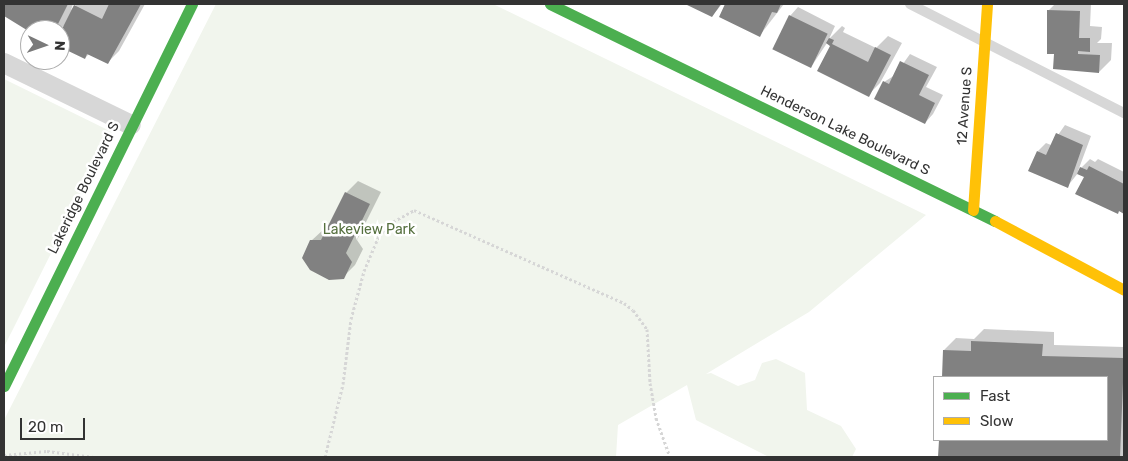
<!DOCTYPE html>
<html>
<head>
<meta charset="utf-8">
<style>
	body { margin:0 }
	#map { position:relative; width:1128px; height:461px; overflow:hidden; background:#fff; font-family:Rubik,sans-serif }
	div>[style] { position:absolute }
	.green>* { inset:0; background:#f1f5ed }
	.shadow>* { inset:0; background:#0003 }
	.building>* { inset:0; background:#818181; transform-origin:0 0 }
	.path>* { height:3px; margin-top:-1.5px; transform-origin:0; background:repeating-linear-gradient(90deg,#d6d6d6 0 2.5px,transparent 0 5px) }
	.lane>* { height:10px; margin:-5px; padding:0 5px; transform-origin:5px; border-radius:5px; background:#d7d7d7 }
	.street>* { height:20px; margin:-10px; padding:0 10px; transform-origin:10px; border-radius:10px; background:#d7d7d7 }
	.fast>* { height:11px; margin:-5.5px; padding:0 5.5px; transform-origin:5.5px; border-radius:5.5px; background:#4caf50 }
	.slow>* { height:11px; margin:-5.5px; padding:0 5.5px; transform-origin:5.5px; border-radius:5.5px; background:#ffc107 }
	span { translate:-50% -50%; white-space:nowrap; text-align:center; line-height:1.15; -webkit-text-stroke:5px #fff; paint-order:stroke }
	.street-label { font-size:14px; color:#333 }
	.park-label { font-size:14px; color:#56703f }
	.frame { position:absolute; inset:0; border:5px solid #333; pointer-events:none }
	.legend { position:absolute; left:933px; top:376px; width:175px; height:65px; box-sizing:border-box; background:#fff; border:1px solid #adadad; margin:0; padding:6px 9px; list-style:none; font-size:15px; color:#333 }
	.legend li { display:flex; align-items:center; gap:10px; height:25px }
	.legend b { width:25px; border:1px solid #adadad }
	.north { position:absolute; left:20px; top:20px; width:50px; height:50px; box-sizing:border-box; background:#fff; border:1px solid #adadad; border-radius:50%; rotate:93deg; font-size:14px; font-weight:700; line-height:20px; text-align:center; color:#333 }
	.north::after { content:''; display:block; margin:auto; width:18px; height:22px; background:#7a7a7a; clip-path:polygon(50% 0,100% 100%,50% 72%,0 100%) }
	.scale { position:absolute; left:20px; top:418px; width:65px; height:22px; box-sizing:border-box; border:2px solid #333; border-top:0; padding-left:6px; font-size:15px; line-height:18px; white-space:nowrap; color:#333; -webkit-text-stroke:4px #fff; paint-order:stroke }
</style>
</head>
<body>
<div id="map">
	<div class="green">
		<div style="clip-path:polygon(216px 4px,493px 4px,926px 215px,809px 312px,706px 374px,711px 373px,738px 386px,755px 380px,762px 363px,776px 359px,805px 373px,807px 410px,841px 426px,856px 449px,852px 457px,769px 457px,696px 420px,687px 385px,618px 425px,616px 457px,4px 457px,4px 420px)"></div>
		<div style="clip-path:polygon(4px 79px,112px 132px,4px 347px)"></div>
	</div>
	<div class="shadow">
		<div style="clip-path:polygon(4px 4px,73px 4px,71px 10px,77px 4px,145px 4px,119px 51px,107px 63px,89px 54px,85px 58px,60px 45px,66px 24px,59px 30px,31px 30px,4px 15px)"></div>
		<div style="clip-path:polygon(688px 4px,722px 4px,712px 16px)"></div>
		<div style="clip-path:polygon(726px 4px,784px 4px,760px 35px,720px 16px)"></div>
		<div style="clip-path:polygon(1055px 4px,1091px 4px,1090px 26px,1102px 27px,1101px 39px,1097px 43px,1112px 43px,1111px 60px,1099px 72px,1055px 53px,1049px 10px)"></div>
		<div style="clip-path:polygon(798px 7px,835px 26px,829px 39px,842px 26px,845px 28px,843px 32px,876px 48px,888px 36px,902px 43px,880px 83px,868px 95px,832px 45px,827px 43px,811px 67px,790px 16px)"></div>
		<div style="clip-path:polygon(910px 54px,937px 67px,926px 87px,943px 95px,933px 114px,925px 123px,884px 82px,895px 75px)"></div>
		<div style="clip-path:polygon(1065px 125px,1091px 136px,1078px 171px,1090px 159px,1095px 162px,1098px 159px,1124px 172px,1124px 213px,1077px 194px,1085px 176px,1078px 173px,1067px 187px,1038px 151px,1046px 143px,1051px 145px)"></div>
		<div style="clip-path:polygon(358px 181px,381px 192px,357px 240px,363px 249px,355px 265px,343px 277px,311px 241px,324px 229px,328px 229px,346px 193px)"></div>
		<div style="clip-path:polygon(984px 329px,1054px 332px,1054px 345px,1124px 347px,1124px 457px,939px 457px,940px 440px,1107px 440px,1107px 377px,943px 377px,944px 350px,956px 338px,974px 339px)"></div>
	</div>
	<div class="building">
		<div style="clip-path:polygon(4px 4px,68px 4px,55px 30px,30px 32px,4px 16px)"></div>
		<div style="clip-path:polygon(109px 4px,141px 4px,108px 64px,87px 54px,85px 59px,60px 47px,60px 33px,74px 5px,102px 19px)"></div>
		<div style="clip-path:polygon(685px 4px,721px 4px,712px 17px)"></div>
		<div style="clip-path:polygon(725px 4px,781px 4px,777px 13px,772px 12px,760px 37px,719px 17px)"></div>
		<div style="clip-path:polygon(1047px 10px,1080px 11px,1079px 38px,1090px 38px,1090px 52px,1078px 51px,1078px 54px,1100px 55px,1099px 73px,1053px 69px,1054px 54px,1047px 54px)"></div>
		<div style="left:789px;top:15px;width:43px;height:38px;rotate:26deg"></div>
		<div style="clip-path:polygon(829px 38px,834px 40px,832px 44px,868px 62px,875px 47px,891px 55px,869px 97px,817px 71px,830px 46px,826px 43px)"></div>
		<div style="clip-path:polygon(900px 61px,929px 75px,919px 95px,935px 103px,925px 124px,874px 99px,883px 81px,889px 84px)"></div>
		<div style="clip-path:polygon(1056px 133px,1083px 145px,1068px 188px,1028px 171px,1037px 151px,1046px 155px)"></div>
		<div style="clip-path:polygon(1089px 166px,1124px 184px,1124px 214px,1119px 211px,1118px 214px,1075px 194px,1084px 177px,1077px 174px,1080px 167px,1087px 170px)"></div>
		<div style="clip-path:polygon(345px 192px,370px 204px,346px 253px,352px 262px,344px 279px,329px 280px,310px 270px,302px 258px,310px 240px,321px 240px)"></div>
		<div style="clip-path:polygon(971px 341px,1043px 344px,1042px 356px,1124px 358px,1120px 457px,938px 457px,939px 440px,1107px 440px,1107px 377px,942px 377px,943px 350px,971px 351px)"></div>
	</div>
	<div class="path">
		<div style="left:4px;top:455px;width:43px;rotate:-5.3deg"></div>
		<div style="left:47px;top:451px;width:47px;rotate:7.3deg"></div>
		<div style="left:325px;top:457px;width:75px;rotate:-76.1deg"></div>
		<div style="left:343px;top:384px;width:65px;rotate:-83deg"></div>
		<div style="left:351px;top:319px;width:50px;rotate:-74.8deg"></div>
		<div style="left:364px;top:271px;width:38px;rotate:-67deg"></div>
		<div style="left:379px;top:236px;width:16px;rotate:-50deg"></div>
		<div style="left:389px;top:224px;width:29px;rotate:-29deg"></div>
		<div style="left:414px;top:210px;width:230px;rotate:23.9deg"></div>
		<div style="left:624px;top:303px;width:11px;rotate:38deg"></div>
		<div style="left:633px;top:310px;width:24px;rotate:54deg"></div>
		<div style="left:647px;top:329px;width:54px;rotate:86.8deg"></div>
		<div style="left:650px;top:383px;width:36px;rotate:80deg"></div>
		<div style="left:656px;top:418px;width:41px;rotate:70.3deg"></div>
	</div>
	<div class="lane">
		<div style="left:910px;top:4px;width:240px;rotate:27deg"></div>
	</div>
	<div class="street">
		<div style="left:4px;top:63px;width:141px;rotate:26deg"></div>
	</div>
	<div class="fast">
		<div style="left:550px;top:4px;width:495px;rotate:26deg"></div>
		<div style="left:4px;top:386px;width:426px;rotate:-63.8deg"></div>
	</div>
	<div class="slow">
		<div style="left:973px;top:210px;width:206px;rotate:-86.1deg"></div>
		<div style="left:995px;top:221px;width:146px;rotate:28.1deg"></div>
	</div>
	<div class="street-label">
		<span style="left:965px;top:106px;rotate:-86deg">12 Avenue S</span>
		<span style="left:845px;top:131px;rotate:26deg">Henderson Lake Boulevard S</span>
		<span style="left:84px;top:188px;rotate:-64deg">Lakeridge Boulevard S</span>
	</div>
	<div class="park-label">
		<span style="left:369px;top:230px">Lakeview Park</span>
	</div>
	<div class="frame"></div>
	<ul class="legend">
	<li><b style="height:6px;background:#4caf50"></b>Fast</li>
	<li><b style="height:6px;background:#ffc107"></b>Slow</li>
	</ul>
	<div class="north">N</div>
	<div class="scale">20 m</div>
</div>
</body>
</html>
